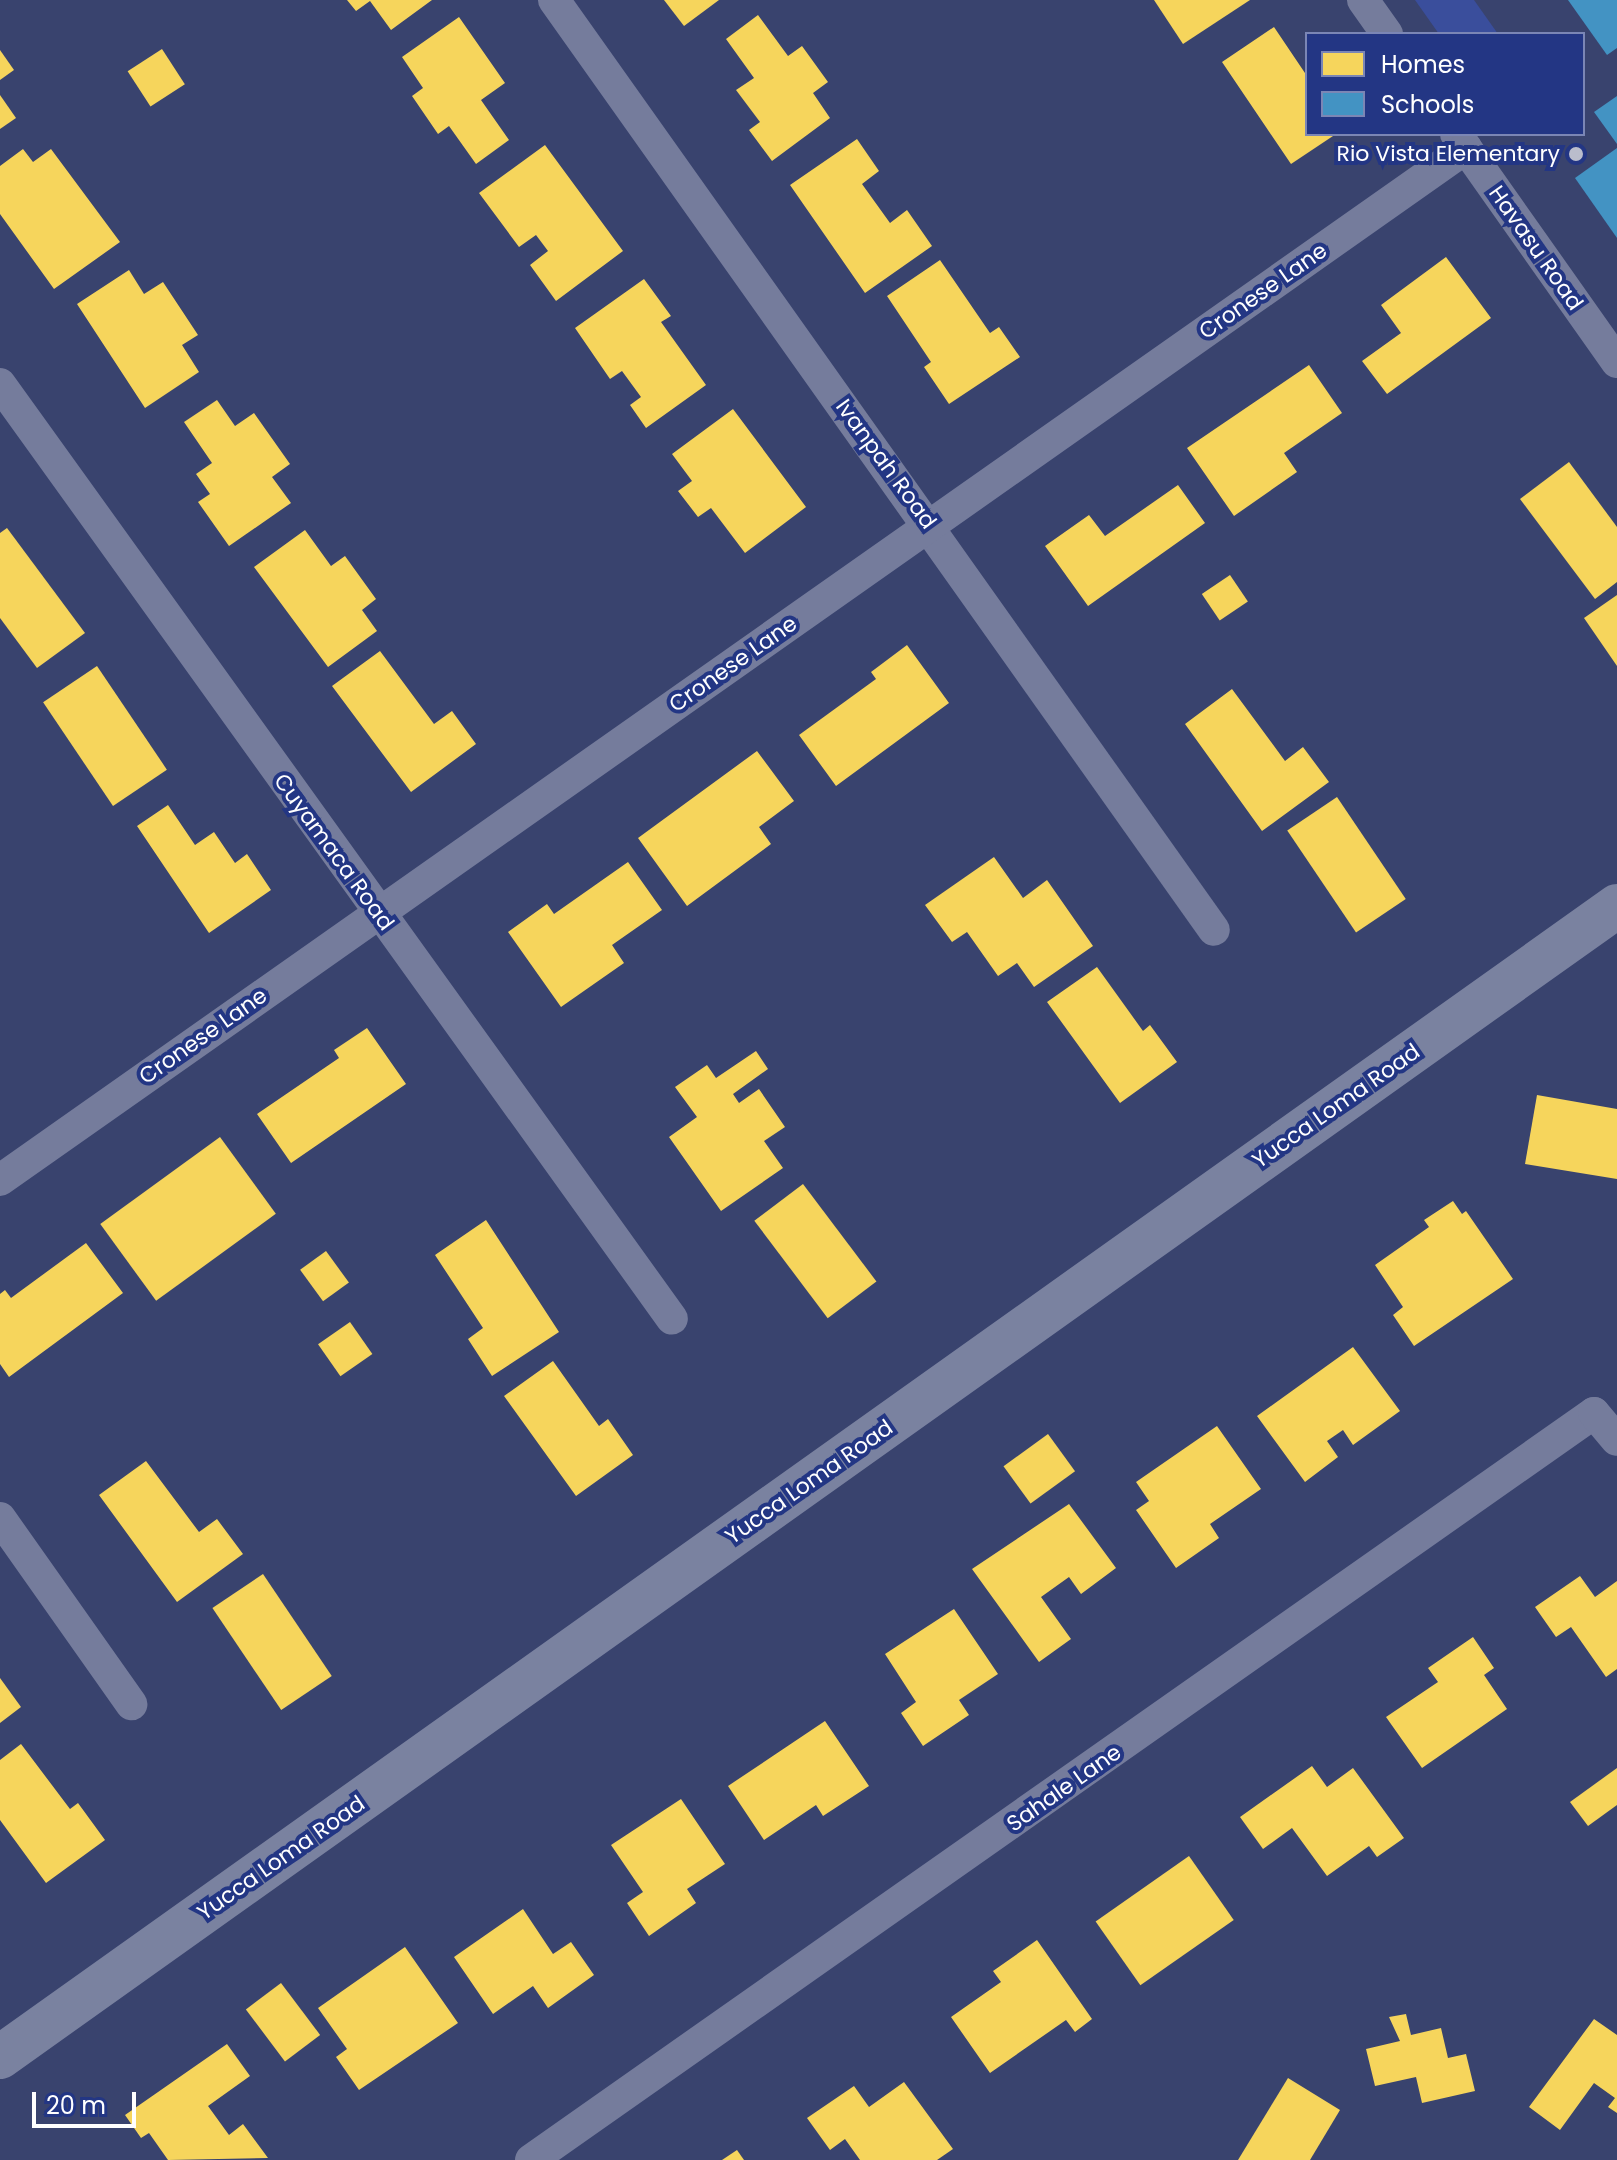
<!DOCTYPE html>
<html>
<head>
<meta charset="utf-8">
<style>
	body { margin:0 }
	#map { position:relative; width:1617px; height:2160px; overflow:hidden; background:#39436e; font-family:Poppins,sans-serif }
	div>[style] { position:absolute }
	.green>* { inset:0; background:#3a4e9c }
	.homes>* { inset:0; background:#f6d55c; transform-origin:0 0 }
	.schools>* { inset:0; background:#4393c3 }
	.street>* { height:32px; margin:-16px; padding:0 16px; transform-origin:16px; border-radius:16px; background:#757c9c }
	.secondary>* { height:44px; margin:-22px; padding:0 22px; transform-origin:22px; border-radius:22px; background:#7a82a0 }
	.dots>* { width:22px; height:22px; translate:-50% -50%; box-sizing:border-box; border:4px solid #233684; border-radius:50% }
	span { translate:-50% -50%; white-space:nowrap; text-align:center; line-height:1.15; -webkit-text-stroke:8px #233684; paint-order:stroke }
	.poi-label { font-size:22px; color:#fff }
	.right { translate:-100% -50%; text-align:right }
	.street-label { font-size:22px; color:#fff }
	.legend { position:absolute; left:1305px; top:32px; width:280px; height:104px; box-sizing:border-box; background:#233684; border:2px solid #7b86b5; margin:0; padding:10px 14px; list-style:none; font-size:24px; color:#fff }
	.legend li { display:flex; align-items:center; gap:16px; height:40px }
	.legend b { width:40px; border:2px solid #7b86b5 }
	.scale { position:absolute; left:32px; top:2092px; width:104px; height:36px; box-sizing:border-box; border:4px solid #fff; border-top:0; padding-left:10px; font-size:24px; line-height:28px; white-space:nowrap; color:#fff; -webkit-text-stroke:6px #233684; paint-order:stroke }
</style>
</head>
<body>
<div id="map">
	<div class="green">
		<div style="clip-path:polygon(1415px 0,1474px 0,1498px 34px,1439px 34px)"></div>
	</div>
	<div class="homes">
		<div style="clip-path:polygon(347px 0,432px 0,391px 30px,370px 1px,356px 11px)"></div>
		<div style="clip-path:polygon(664px 0,719px 0,684px 26px)"></div>
		<div style="clip-path:polygon(1154px 0,1250px 0,1183px 44px)"></div>
		<div style="clip-path:polygon(758px 15px,788px 56px,802px 46px,828px 82px,813px 93px,830px 118px,772px 161px,749px 130px,760px 122px,736px 90px,754px 78px,726px 39px)"></div>
		<div style="clip-path:polygon(459px 17px,505px 83px,481px 100px,509px 140px,476px 164px,449px 126px,438px 134px,412px 96px,423px 88px,402px 57px)"></div>
		<div style="clip-path:polygon(1274px 27px,1307px 76px,1307px 134px,1336px 134px,1291px 164px,1222px 62px)"></div>
		<div style="left:162px;top:49px;width:42px;height:41px;rotate:57deg"></div>
		<div style="clip-path:polygon(0 50px,14px 70px,0 80px)"></div>
		<div style="clip-path:polygon(0 95px,16px 118px,0 129px)"></div>
		<div style="clip-path:polygon(857px 139px,879px 171px,862px 184px,890px 223px,907px 210px,932px 246px,865px 293px,790px 185px)"></div>
		<div style="clip-path:polygon(545px 145px,623px 251px,556px 301px,530px 265px,548px 251px,536px 235px,519px 247px,479px 193px)"></div>
		<div style="clip-path:polygon(23px 149px,33px 162px,51px 149px,120px 242px,54px 289px,0 214px,0 166px)"></div>
		<div style="clip-path:polygon(1446px 257px,1491px 318px,1387px 394px,1362px 361px,1401px 333px,1381px 305px)"></div>
		<div style="clip-path:polygon(940px 260px,990px 333px,999px 327px,1020px 357px,949px 404px,924px 367px,931px 362px,887px 296px)"></div>
		<div style="clip-path:polygon(129px 270px,144px 294px,163px 282px,198px 335px,182px 345px,199px 372px,145px 408px,77px 304px)"></div>
		<div style="clip-path:polygon(644px 279px,671px 316px,661px 322px,706px 385px,646px 428px,630px 405px,641px 397px,622px 371px,610px 379px,575px 328px)"></div>
		<div style="clip-path:polygon(1309px 365px,1342px 413px,1284px 453px,1297px 472px,1234px 516px,1187px 448px)"></div>
		<div style="clip-path:polygon(217px 400px,235px 426px,254px 413px,290px 464px,272px 477px,291px 503px,229px 546px,198px 502px,210px 494px,196px 474px,212px 463px,184px 422px)"></div>
		<div style="clip-path:polygon(733px 409px,806px 507px,745px 553px,711px 508px,698px 517px,678px 491px,692px 481px,672px 454px)"></div>
		<div style="clip-path:polygon(1569px 462px,1617px 527px,1617px 582px,1595px 599px,1520px 499px)"></div>
		<div style="clip-path:polygon(1178px 485px,1205px 523px,1088px 606px,1045px 546px,1089px 515px,1105px 536px)"></div>
		<div style="clip-path:polygon(7px 528px,85px 633px,37px 668px,0 618px,0 533px)"></div>
		<div style="clip-path:polygon(305px 530px,331px 566px,345px 556px,376px 599px,362px 610px,377px 631px,328px 667px,254px 567px)"></div>
		<div style="left:1230px;top:575px;width:32px;height:34px;rotate:56deg"></div>
		<div style="clip-path:polygon(1617px 595px,1617px 666px,1584px 618px)"></div>
		<div style="clip-path:polygon(907px 645px,949px 703px,836px 786px,799px 735px,876px 679px,871px 672px)"></div>
		<div style="clip-path:polygon(380px 651px,434px 724px,452px 711px,476px 744px,411px 792px,332px 686px)"></div>
		<div style="left:97px;top:666px;width:125px;height:65px;rotate:56deg"></div>
		<div style="clip-path:polygon(1232px 689px,1285px 761px,1303px 747px,1329px 782px,1262px 831px,1185px 724px)"></div>
		<div style="clip-path:polygon(757px 751px,794px 801px,759px 827px,771px 844px,687px 906px,638px 838px)"></div>
		<div style="left:1337px;top:797px;width:123px;height:60px;rotate:56deg"></div>
		<div style="clip-path:polygon(168px 805px,195px 845px,214px 832px,235px 863px,247px 854px,271px 890px,209px 933px,137px 826px)"></div>
		<div style="clip-path:polygon(994px 857px,1023px 898px,1047px 880px,1093px 946px,1034px 987px,1017px 963px,998px 976px,967px 932px,952px 942px,925px 905px)"></div>
		<div style="clip-path:polygon(628px 862px,662px 910px,612px 945px,624px 963px,561px 1007px,508px 932px,547px 904px,554px 914px)"></div>
		<div style="clip-path:polygon(1097px 967px,1143px 1031px,1150px 1025px,1177px 1062px,1120px 1103px,1047px 1002px)"></div>
		<div style="clip-path:polygon(367px 1028px,406px 1084px,291px 1163px,257px 1114px,339px 1058px,334px 1050px)"></div>
		<div style="clip-path:polygon(756px 1051px,768px 1069px,733px 1094px,739px 1103px,759px 1089px,785px 1127px,764px 1141px,783px 1168px,721px 1211px,669px 1137px,697px 1117px,675px 1087px,707px 1065px,716px 1078px)"></div>
		<div style="clip-path:polygon(1537px 1095px,1617px 1109px,1617px 1179px,1525px 1164px)"></div>
		<div style="left:220px;top:1137px;width:95px;height:148px;rotate:54deg"></div>
		<div style="left:803px;top:1184px;width:122px;height:61px;rotate:53deg"></div>
		<div style="clip-path:polygon(1453px 1201px,1462px 1214px,1466px 1211px,1513px 1279px,1414px 1346px,1393px 1315px,1403px 1307px,1375px 1265px,1429px 1227px,1424px 1220px)"></div>
		<div style="clip-path:polygon(486px 1220px,559px 1332px,492px 1376px,468px 1339px,483px 1328px,435px 1255px)"></div>
		<div style="clip-path:polygon(86px 1243px,123px 1293px,9px 1377px,0 1364px,0 1294px,5px 1290px,11px 1298px)"></div>
		<div style="left:326px;top:1251px;width:39px;height:32px;rotate:54deg"></div>
		<div style="left:350px;top:1322px;width:39px;height:39px;rotate:55deg"></div>
		<div style="clip-path:polygon(1353px 1347px,1400px 1411px,1353px 1445px,1343px 1430px,1327px 1441px,1338px 1457px,1305px 1482px,1257px 1416px)"></div>
		<div style="clip-path:polygon(553px 1361px,599px 1426px,608px 1419px,633px 1455px,576px 1496px,504px 1396px)"></div>
		<div style="clip-path:polygon(1217px 1426px,1261px 1489px,1210px 1524px,1219px 1538px,1176px 1568px,1136px 1510px,1149px 1501px,1136px 1482px)"></div>
		<div style="left:1048px;top:1434px;width:46px;height:55px;rotate:54deg"></div>
		<div style="clip-path:polygon(146px 1461px,199px 1532px,217px 1519px,243px 1554px,177px 1602px,99px 1495px)"></div>
		<div style="clip-path:polygon(1069px 1504px,1116px 1568px,1081px 1594px,1069px 1577px,1041px 1597px,1071px 1639px,1039px 1662px,972px 1569px)"></div>
		<div style="left:263px;top:1574px;width:123px;height:61px;rotate:56deg"></div>
		<div style="clip-path:polygon(1580px 1576px,1595px 1597px,1617px 1581px,1617px 1669px,1606px 1677px,1571px 1627px,1556px 1637px,1535px 1607px)"></div>
		<div style="clip-path:polygon(954px 1609px,998px 1674px,959px 1700px,969px 1715px,923px 1746px,901px 1713px,916px 1702px,885px 1654px)"></div>
		<div style="clip-path:polygon(1473px 1637px,1494px 1668px,1484px 1675px,1507px 1709px,1422px 1768px,1386px 1717px,1438px 1682px,1428px 1668px)"></div>
		<div style="clip-path:polygon(0 1678px,21px 1707px,0 1723px)"></div>
		<div style="clip-path:polygon(825px 1721px,869px 1786px,823px 1816px,816px 1805px,764px 1840px,728px 1786px)"></div>
		<div style="clip-path:polygon(21px 1744px,70px 1809px,78px 1803px,105px 1840px,46px 1883px,0 1820px,0 1760px)"></div>
		<div style="clip-path:polygon(1312px 1766px,1327px 1787px,1353px 1768px,1404px 1838px,1377px 1857px,1369px 1846px,1327px 1876px,1292px 1828px,1263px 1849px,1240px 1817px)"></div>
		<div style="clip-path:polygon(1617px 1768px,1617px 1805px,1588px 1826px,1570px 1802px)"></div>
		<div style="clip-path:polygon(681px 1799px,725px 1864px,687px 1889px,696px 1903px,649px 1936px,627px 1903px,643px 1892px,611px 1845px)"></div>
		<div style="left:1189px;top:1856px;width:78px;height:114px;rotate:55deg"></div>
		<div style="clip-path:polygon(523px 1909px,553px 1954px,571px 1942px,594px 1975px,548px 2008px,533px 1986px,493px 2014px,454px 1957px)"></div>
		<div style="clip-path:polygon(1037px 1940px,1092px 2019px,1075px 2032px,1066px 2020px,990px 2073px,951px 2017px,1001px 1982px,993px 1971px)"></div>
		<div style="clip-path:polygon(405px 1947px,458px 2023px,359px 2090px,336px 2057px,347px 2049px,318px 2008px)"></div>
		<div style="left:281px;top:1983px;width:65px;height:44px;rotate:53deg"></div>
		<div style="clip-path:polygon(1406px 2014px,1411px 2035px,1441px 2028px,1448px 2058px,1466px 2054px,1475px 2091px,1422px 2103px,1416px 2077px,1375px 2086px,1366px 2049px,1400px 2041px,1389px 2017px)"></div>
		<div style="clip-path:polygon(1594px 2019px,1617px 2035px,1617px 2113px,1608px 2107px,1615px 2098px,1594px 2083px,1560px 2130px,1529px 2107px)"></div>
		<div style="clip-path:polygon(227px 2044px,250px 2076px,208px 2106px,229px 2135px,243px 2124px,268px 2158px,168px 2160px,149px 2133px,141px 2138px,125px 2115px)"></div>
		<div style="clip-path:polygon(1288px 2078px,1340px 2110px,1310px 2160px,1238px 2160px)"></div>
		<div style="clip-path:polygon(904px 2082px,953px 2149px,937px 2160px,860px 2160px,845px 2139px,830px 2150px,807px 2118px,854px 2086px,869px 2107px)"></div>
		<div style="clip-path:polygon(737px 2150px,744px 2160px,722px 2160px)"></div>
	</div>
	<div class="schools">
		<div style="clip-path:polygon(1568px 0,1617px 0,1617px 48px,1607px 55px)"></div>
		<div style="clip-path:polygon(1617px 96px,1617px 144px,1594px 112px)"></div>
		<div style="clip-path:polygon(1617px 148px,1617px 238px,1575px 178px)"></div>
	</div>
	<div class="street">
		<div style="left:554px;top:0;width:1140px;rotate:54.64deg"></div>
		<div style="left:1363px;top:0;width:42px;rotate:54.8deg"></div>
		<div style="left:1456px;top:134px;width:279px;rotate:54.8deg"></div>
		<div style="left:0;top:384px;width:1151px;rotate:54.29deg"></div>
		<div style="left:0;top:1180px;width:1793px;rotate:-35.14deg"></div>
		<div style="left:0;top:1518px;width:228px;rotate:54.8deg"></div>
		<div style="left:531px;top:2160px;width:1299px;rotate:-35.1deg"></div>
		<div style="left:1594px;top:1413px;width:35px;rotate:50deg"></div>
	</div>
	<div class="secondary">
		<div style="left:0;top:2057px;width:1985px;rotate:-35.44deg"></div>
	</div>
	<div class="dots">
		<div style="left:1576px;top:154px;background:#babdcc"></div>
	</div>
	<div class="poi-label">
		<span class="right" style="left:1560px;top:154px">Rio Vista Elementary</span>
	</div>
	<div class="street-label">
		<span style="left:1536px;top:248px;rotate:55deg">Havasu Road</span>
		<span style="left:1263px;top:291px;rotate:-35deg">Cronese Lane</span>
		<span style="left:886px;top:464px;rotate:54deg">Ivanpah Road</span>
		<span style="left:733px;top:664px;rotate:-35deg">Cronese Lane</span>
		<span style="left:334px;top:852px;rotate:54deg">Cuyamaca Road</span>
		<span style="left:203px;top:1036px;rotate:-35deg">Cronese Lane</span>
		<span style="left:1336px;top:1106px;rotate:-35deg">Yucca Loma Road</span>
		<span style="left:809px;top:1482px;rotate:-35deg">Yucca Loma Road</span>
		<span style="left:1064px;top:1788px;rotate:-35deg">Sahale Lane</span>
		<span style="left:281px;top:1858px;rotate:-35deg">Yucca Loma Road</span>
	</div>
	<ul class="legend">
	<li><b style="height:22px;background:#f6d55c"></b>Homes</li>
	<li><b style="height:22px;background:#4393c3"></b>Schools</li>
	</ul>
	<div class="scale">20 m</div>
</div>
</body>
</html>
